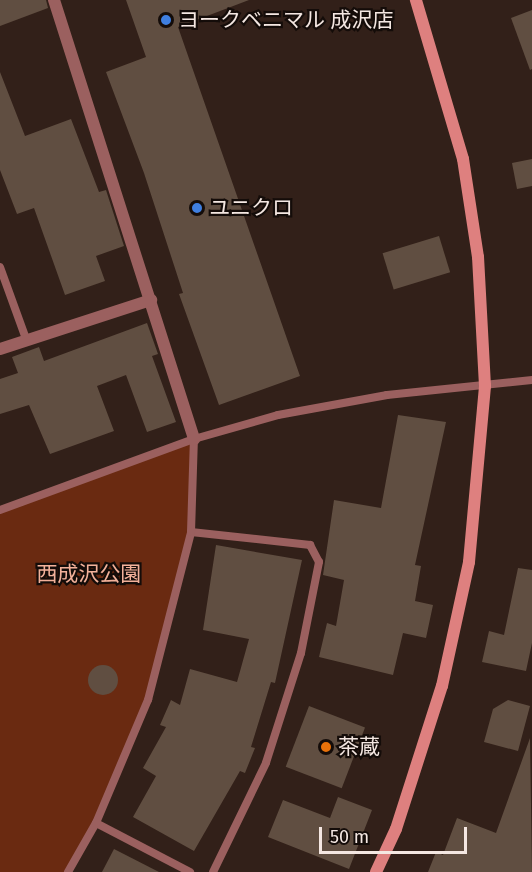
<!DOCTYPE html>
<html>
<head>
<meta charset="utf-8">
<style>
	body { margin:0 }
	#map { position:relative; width:532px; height:872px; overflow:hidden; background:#322019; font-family:"Fira Sans","Noto Sans JP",sans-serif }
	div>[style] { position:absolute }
	.green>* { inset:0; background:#6a2a11 }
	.building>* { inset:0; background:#604e41; transform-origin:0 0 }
	.round { border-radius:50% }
	.lane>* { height:8px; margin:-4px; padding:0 4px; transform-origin:4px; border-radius:4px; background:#9b605f }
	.street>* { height:12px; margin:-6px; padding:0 6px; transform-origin:6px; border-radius:6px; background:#9b605f }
	.secondary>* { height:12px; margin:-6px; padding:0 6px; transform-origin:6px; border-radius:6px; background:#de807f }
	.dots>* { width:16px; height:16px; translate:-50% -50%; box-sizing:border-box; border:3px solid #140c09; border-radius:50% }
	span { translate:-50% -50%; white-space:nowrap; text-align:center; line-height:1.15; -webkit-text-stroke:4.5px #140c09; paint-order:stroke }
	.poi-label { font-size:21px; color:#f4e7e2 }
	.left { translate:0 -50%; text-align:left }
	.park-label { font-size:21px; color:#f3b19a }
	.scale { position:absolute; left:319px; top:827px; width:148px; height:27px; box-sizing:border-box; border:3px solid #f4e7e2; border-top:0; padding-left:8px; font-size:18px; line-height:21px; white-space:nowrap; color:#f4e7e2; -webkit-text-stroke:4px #140c09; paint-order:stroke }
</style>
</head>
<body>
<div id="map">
	<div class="green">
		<div style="clip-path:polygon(194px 439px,191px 532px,148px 700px,96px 823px,68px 872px,0 872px,0 510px)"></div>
	</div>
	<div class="building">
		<div style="clip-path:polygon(0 0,46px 0,48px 8px,0 26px)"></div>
		<div style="clip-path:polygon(126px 0,249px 0,178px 27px,300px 376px,219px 405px,179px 294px,183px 293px,144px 173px,106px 72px,146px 57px)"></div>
		<div style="clip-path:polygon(532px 10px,532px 69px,530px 70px,511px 18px)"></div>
		<div style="clip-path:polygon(0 72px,25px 136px,71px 119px,99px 192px,106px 190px,124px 246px,96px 256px,105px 281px,65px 295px,34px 208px,17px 214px,0 170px)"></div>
		<div style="clip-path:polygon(532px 159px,532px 186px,517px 189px,512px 163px)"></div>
		<div style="left:439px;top:236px;width:38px;height:59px;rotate:73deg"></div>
		<div style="clip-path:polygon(147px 323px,158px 354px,152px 356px,176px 422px,147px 432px,126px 375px,97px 386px,114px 431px,50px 454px,29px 405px,0 414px,0 379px,18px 373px,12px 357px,39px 347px,44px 361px)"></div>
		<div style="clip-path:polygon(398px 415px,446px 422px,415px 565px,421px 566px,415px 601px,433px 605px,426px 638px,403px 633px,393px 675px,319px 657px,327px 623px,336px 626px,344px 580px,323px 575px,334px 500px,381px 508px)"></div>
		<div style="clip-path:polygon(216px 545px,302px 560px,275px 683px,271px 682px,251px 747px,255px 748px,245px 773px,240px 771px,194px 851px,133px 817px,156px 776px,143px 768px,166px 727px,160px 725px,171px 700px,180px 705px,190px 669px,237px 682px,249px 639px,203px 630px)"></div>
		<div style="clip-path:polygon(518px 568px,532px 570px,532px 643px,526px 671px,482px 662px,489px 631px,504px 635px)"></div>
		<div class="round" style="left:88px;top:665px;width:30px;height:30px"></div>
		<div style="clip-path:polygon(508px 700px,530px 706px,518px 751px,484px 742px,493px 709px)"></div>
		<div style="left:309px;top:706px;width:60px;height:65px;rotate:21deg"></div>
		<div style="clip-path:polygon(530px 738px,532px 872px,428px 872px,436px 852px,443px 855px,457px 818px,496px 833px)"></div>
		<div style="clip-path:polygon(338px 797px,372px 810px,349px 869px,268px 837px,283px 800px,330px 818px)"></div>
		<div style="clip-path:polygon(114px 849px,159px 872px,102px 872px)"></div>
	</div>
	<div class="lane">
		<div style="left:0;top:267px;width:77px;rotate:70.1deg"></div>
		<div style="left:0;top:510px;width:207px;rotate:-20.1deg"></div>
		<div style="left:194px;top:439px;width:87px;rotate:-15.9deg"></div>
		<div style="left:278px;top:415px;width:111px;rotate:-10.4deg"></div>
		<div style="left:387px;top:395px;width:146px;rotate:-5.9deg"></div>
		<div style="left:191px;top:532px;width:120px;rotate:6.2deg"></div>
		<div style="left:310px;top:545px;width:19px;rotate:62deg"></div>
		<div style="left:319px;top:562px;width:93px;rotate:101.2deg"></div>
		<div style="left:301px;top:653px;width:115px;rotate:107.7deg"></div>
		<div style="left:266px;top:763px;width:121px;rotate:115.9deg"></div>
		<div style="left:96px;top:823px;width:106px;rotate:27.5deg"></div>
		<div style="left:68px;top:872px;width:56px;rotate:-60.3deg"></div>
		<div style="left:96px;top:823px;width:134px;rotate:-67.1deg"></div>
		<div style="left:148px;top:700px;width:173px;rotate:-75.6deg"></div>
		<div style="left:191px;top:532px;width:93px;rotate:-88.2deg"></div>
	</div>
	<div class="street">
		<div style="left:54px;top:0;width:461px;rotate:72.3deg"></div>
		<div style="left:0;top:349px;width:159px;rotate:-18deg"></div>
	</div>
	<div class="secondary">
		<div style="left:376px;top:872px;width:47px;rotate:-65.1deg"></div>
		<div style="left:396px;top:829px;width:150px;rotate:-72.2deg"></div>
		<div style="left:442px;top:686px;width:127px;rotate:-77.7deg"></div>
		<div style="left:469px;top:562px;width:177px;rotate:-84.8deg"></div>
		<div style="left:485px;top:386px;width:129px;rotate:-93.1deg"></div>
		<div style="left:478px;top:257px;width:99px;rotate:-98.7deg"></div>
		<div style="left:463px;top:159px;width:166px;rotate:-106.5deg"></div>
	</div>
	<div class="dots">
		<div style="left:166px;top:20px;background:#3f7fe0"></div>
		<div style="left:197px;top:208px;background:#3f7fe0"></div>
		<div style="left:326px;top:747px;background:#e8710a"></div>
	</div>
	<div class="poi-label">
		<span class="left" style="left:178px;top:20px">ヨークベニマル 成沢店</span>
		<span class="left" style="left:209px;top:208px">ユニクロ</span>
		<span class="left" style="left:338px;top:747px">茶蔵</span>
	</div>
	<div class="park-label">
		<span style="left:89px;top:574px">西成沢公園</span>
	</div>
	<div class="scale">50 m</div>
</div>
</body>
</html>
